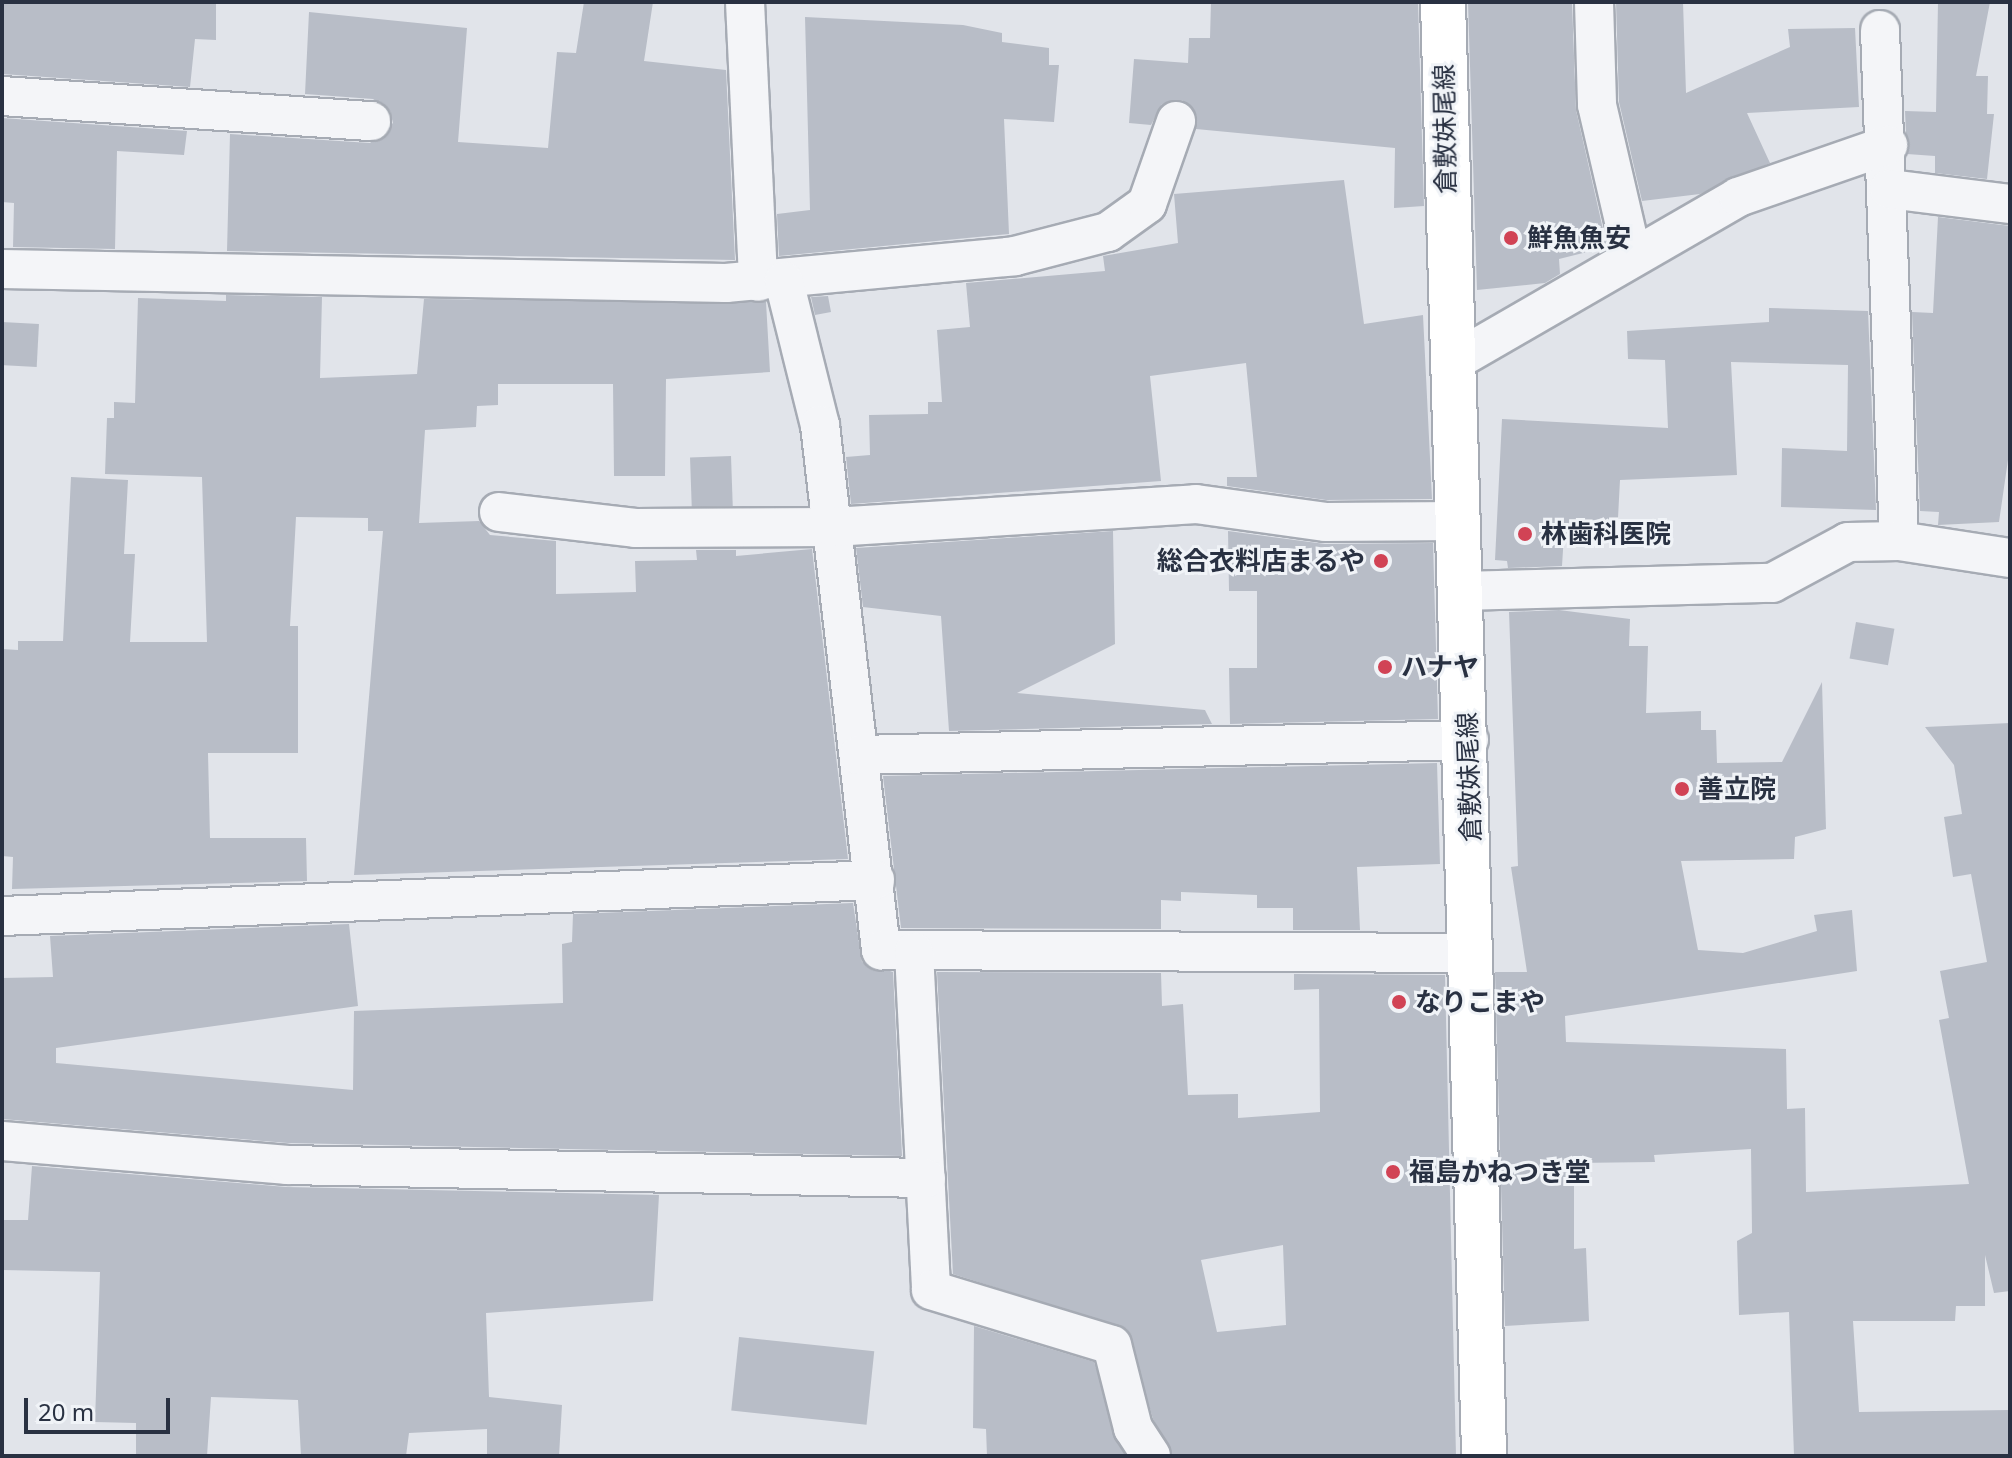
<!DOCTYPE html>
<html>
<head>
<meta charset="utf-8">
<style>
	body { margin:0 }
	#map { position:relative; width:2012px; height:1458px; overflow:hidden; background:#e1e4ea; font-family:"Noto Sans","Noto Sans JP",sans-serif }
	div>[style] { position:absolute }
	.building>* { inset:0; background:#b8bdc7; transform-origin:0 0 }
	.roads { filter:drop-shadow(2px 0 #a6abb4) drop-shadow(-2px 0 #a6abb4) drop-shadow(0 2px #a6abb4) drop-shadow(0 -2px #a6abb4) }
	.street>* { height:38px; margin:-19px; padding:0 19px; transform-origin:19px; border-radius:19px; background:#f4f5f8 }
	.secondary>* { height:44px; margin:-22px; padding:0 22px; transform-origin:22px; border-radius:22px; background:#fff }
	.dots>* { width:22px; height:22px; translate:-50% -50%; box-sizing:border-box; border:4px solid #f0f3f7; border-radius:50% }
	span { translate:-50% -50%; white-space:nowrap; text-align:center; line-height:1.15; -webkit-text-stroke:6px #f0f3f7; paint-order:stroke }
	.street-label { font-size:26px; color:#293142 }
	.poi-label { font-size:26px; color:#293142; font-weight:700 }
	.left { translate:0 -50%; text-align:left }
	.right { translate:-100% -50%; text-align:right }
	.frame { position:absolute; inset:0; border:4px solid #293142; pointer-events:none }
	.scale { position:absolute; left:24px; top:1398px; width:146px; height:36px; box-sizing:border-box; border:4px solid #293142; border-top:0; padding-left:10px; font-size:24px; line-height:28px; white-space:nowrap; color:#293142; -webkit-text-stroke:6px #f0f3f7; paint-order:stroke }
</style>
</head>
<body>
<div id="map">
	<div class="building">
		<div style="clip-path:polygon(2px 2px,216px 2px,216px 40px,195px 39px,190px 87px,2px 74px)"></div>
		<div style="clip-path:polygon(584px 2px,653px 2px,644px 61px,726px 70px,735px 260px,227px 251px,230px 134px,370px 143px,393px 123px,390px 111px,373px 99px,305px 94px,309px 12px,467px 28px,458px 142px,548px 148px,557px 52px,576px 53px)"></div>
		<div style="clip-path:polygon(1211px 2px,1418px 2px,1424px 206px,1394px 208px,1395px 148px,1196px 129px,1197px 116px,1182px 100px,1162px 104px,1151px 125px,1129px 123px,1134px 59px,1188px 63px,1189px 38px,1210px 38px)"></div>
		<div style="clip-path:polygon(1468px 2px,1572px 2px,1576px 110px,1607px 247px,1559px 259px,1560px 274px,1545px 283px,1477px 290px)"></div>
		<div style="clip-path:polygon(1616px 2px,1683px 2px,1686px 93px,1790px 47px,1788px 29px,1855px 28px,1859px 107px,1747px 113px,1770px 163px,1700px 194px,1642px 201px,1619px 102px)"></div>
		<div style="clip-path:polygon(1938px 2px,1990px 2px,1976px 76px,1988px 76px,1987px 114px,1994px 114px,1987px 179px,1935px 173px,1935px 156px,1907px 154px,1905px 111px,1936px 112px)"></div>
		<div style="clip-path:polygon(805px 17px,963px 25px,1002px 33px,1002px 42px,1049px 48px,1049px 65px,1059px 65px,1054px 122px,1004px 119px,1009px 234px,779px 256px,777px 214px,810px 210px)"></div>
		<div style="clip-path:polygon(2px 118px,187px 131px,184px 155px,117px 151px,115px 249px,13px 247px,14px 203px,2px 202px)"></div>
		<div style="clip-path:polygon(1344px 180px,1364px 324px,1423px 315px,1432px 499px,1326px 500px,1227px 486px,1227px 477px,1257px 477px,1246px 363px,1150px 376px,1161px 481px,851px 504px,846px 457px,870px 455px,869px 415px,928px 414px,928px 402px,942px 402px,937px 330px,970px 327px,966px 283px,1105px 271px,1103px 256px,1178px 243px,1174px 194px)"></div>
		<div style="clip-path:polygon(1938px 217px,2010px 226px,2010px 446px,1999px 522px,1938px 525px,1939px 512px,1920px 511px,1912px 312px,1933px 313px)"></div>
		<div style="clip-path:polygon(226px 295px,322px 297px,320px 378px,417px 374px,424px 299px,766px 302px,770px 372px,666px 379px,665px 476px,614px 476px,613px 384px,498px 384px,498px 405px,477px 406px,476px 427px,425px 430px,419px 523px,479px 521px,490px 535px,556px 541px,556px 594px,636px 592px,635px 561px,697px 560px,696px 550px,736px 550px,736px 556px,812px 549px,848px 859px,354px 875px,383px 531px,368px 531px,368px 518px,296px 517px,290px 626px,298px 626px,298px 753px,208px 753px,210px 838px,306px 838px,307px 881px,12px 889px,13px 857px,2px 856px,2px 649px,18px 650px,18px 641px,63px 641px,71px 477px,128px 480px,124px 554px,135px 554px,130px 642px,207px 642px,202px 477px,105px 474px,107px 418px,114px 418px,114px 402px,135px 403px,138px 298px,226px 301px)"></div>
		<div style="clip-path:polygon(828px 296px,831px 312px,815px 315px,811px 297px)"></div>
		<div style="clip-path:polygon(1769px 308px,1868px 311px,1876px 510px,1781px 507px,1782px 448px,1847px 451px,1848px 365px,1731px 362px,1737px 475px,1620px 480px,1617px 537px,1564px 534px,1562px 566px,1508px 568px,1507px 561px,1495px 560px,1502px 419px,1668px 428px,1665px 360px,1628px 359px,1627px 331px,1769px 322px)"></div>
		<div style="left:2px;top:322px;width:37px;height:43px;rotate:3deg"></div>
		<div style="left:731px;top:456px;width:50px;height:41px;rotate:88deg"></div>
		<div style="clip-path:polygon(1113px 531px,1115px 644px,1017px 693px,1205px 710px,1212px 724px,949px 731px,941px 616px,863px 607px,856px 548px)"></div>
		<div style="clip-path:polygon(1228px 531px,1325px 544px,1433px 543px,1438px 719px,1230px 724px,1229px 668px,1257px 668px,1257px 591px,1229px 591px)"></div>
		<div style="clip-path:polygon(1559px 610px,1630px 619px,1629px 646px,1648px 646px,1646px 713px,1701px 711px,1701px 730px,1716px 730px,1717px 763px,1782px 762px,1822px 682px,1826px 829px,1795px 837px,1794px 859px,1681px 861px,1698px 950px,1743px 953px,1817px 931px,1814px 915px,1852px 910px,1857px 971px,1565px 1016px,1566px 1042px,1786px 1049px,1787px 1109px,1805px 1108px,1806px 1192px,1969px 1184px,1939px 1020px,1949px 1018px,1940px 971px,1987px 962px,1971px 874px,1953px 877px,1944px 817px,1962px 814px,1954px 765px,1925px 727px,2010px 723px,2010px 1291px,1994px 1293px,1985px 1255px,1985px 1306px,1956px 1306px,1955px 1321px,1853px 1321px,1859px 1412px,2010px 1410px,2010px 1456px,1794px 1456px,1789px 1312px,1739px 1315px,1737px 1241px,1752px 1233px,1751px 1149px,1654px 1155px,1655px 1162px,1574px 1163px,1574px 1249px,1586px 1248px,1589px 1321px,1505px 1326px,1495px 972px,1527px 972px,1511px 867px,1518px 866px,1509px 612px)"></div>
		<div style="left:1856px;top:622px;width:39px;height:37px;rotate:10deg"></div>
		<div style="clip-path:polygon(1437px 763px,1440px 864px,1357px 867px,1360px 930px,1293px 930px,1293px 908px,1257px 908px,1257px 895px,1181px 892px,1181px 901px,1161px 900px,1161px 929px,901px 928px,883px 776px)"></div>
		<div style="clip-path:polygon(853px 903px,862px 962px,893px 972px,902px 1156px,288px 1143px,2px 1119px,2px 978px,53px 977px,50px 936px,349px 924px,358px 1006px,56px 1048px,56px 1063px,353px 1090px,354px 1011px,563px 1003px,562px 944px,572px 942px,573px 914px)"></div>
		<div style="clip-path:polygon(evenodd,937px 972px,1161px 973px,1162px 1006px,1183px 1004px,1188px 1095px,1238px 1094px,1238px 1118px,1320px 1112px,1319px 989px,1294px 990px,1294px 974px,1445px 975px,1456px 1456px,1173px 1456px,1153px 1419px,1127px 1329px,953px 1274px,937px 972px,1283px 1245px,1286px 1325px,1217px 1332px,1201px 1260px,1283px 1245px)"></div>
		<div style="clip-path:polygon(32px 1166px,286px 1187px,659px 1195px,653px 1301px,486px 1313px,489px 1397px,562px 1405px,559px 1456px,487px 1456px,487px 1429px,409px 1433px,406px 1456px,301px 1456px,298px 1400px,211px 1397px,207px 1456px,136px 1456px,136px 1423px,95px 1422px,100px 1272px,2px 1270px,2px 1220px,28px 1220px)"></div>
		<div style="clip-path:polygon(974px 1326px,1094px 1362px,1125px 1456px,987px 1456px,986px 1429px,973px 1428px)"></div>
		<div style="left:739px;top:1337px;width:136px;height:74px;rotate:6deg"></div>
	</div>
	<div class="roads">
		<div class="street">
			<div style="left:745px;top:2px;width:280px;rotate:87.3deg"></div>
			<div style="left:1594px;top:2px;width:103px;rotate:88.3deg"></div>
			<div style="left:1597px;top:105px;width:155px;rotate:76.9deg"></div>
			<div style="left:1880px;top:30px;width:511px;rotate:87.87deg"></div>
			<div style="left:2px;top:96px;width:370px;rotate:3.9deg"></div>
			<div style="left:1889px;top:189px;width:122px;rotate:7.1deg"></div>
			<div style="left:2px;top:269px;width:724px;rotate:1.11deg"></div>
			<div style="left:726px;top:283px;width:290px;rotate:-5.3deg"></div>
			<div style="left:1015px;top:256px;width:96px;rotate:-14.5deg"></div>
			<div style="left:1108px;top:232px;width:48px;rotate:-35.7deg"></div>
			<div style="left:1147px;top:204px;width:88px;rotate:-70.7deg"></div>
			<div style="left:784px;top:281px;width:148px;rotate:76deg"></div>
			<div style="left:820px;top:425px;width:529px;rotate:83.37deg"></div>
			<div style="left:881px;top:950px;width:592px;rotate:0.29deg"></div>
			<div style="left:1451px;top:363px;width:332px;rotate:-30deg"></div>
			<div style="left:1738px;top:197px;width:159px;rotate:-19.1deg"></div>
			<div style="left:499px;top:512px;width:137px;rotate:6.7deg"></div>
			<div style="left:635px;top:528px;width:198px;rotate:-0.3deg"></div>
			<div style="left:833px;top:527px;width:364px;rotate:-3.6deg"></div>
			<div style="left:1196px;top:504px;width:130px;rotate:7.9deg"></div>
			<div style="left:1325px;top:522px;width:133px;rotate:-0.4deg"></div>
			<div style="left:1461px;top:591px;width:311px;rotate:-1.5deg"></div>
			<div style="left:1772px;top:583px;width:86px;rotate:-28.3deg"></div>
			<div style="left:1848px;top:542px;width:51px;rotate:-1.1deg"></div>
			<div style="left:1899px;top:541px;width:112px;rotate:8.7deg"></div>
			<div style="left:859px;top:755px;width:610px;rotate:-1.41deg"></div>
			<div style="left:2px;top:916px;width:874px;rotate:-2.36deg"></div>
			<div style="left:914px;top:952px;width:338px;rotate:87.1deg"></div>
			<div style="left:931px;top:1290px;width:189px;rotate:16.9deg"></div>
			<div style="left:1112px;top:1345px;width:86px;rotate:75.8deg"></div>
			<div style="left:1133px;top:1428px;width:33px;rotate:57deg"></div>
			<div style="left:2px;top:1141px;width:286px;rotate:4.8deg"></div>
			<div style="left:287px;top:1165px;width:639px;rotate:1.17deg"></div>
		</div>
		<div class="secondary">
			<div style="left:1443px;top:2px;width:1455px;rotate:88.38deg"></div>
		</div>
	</div>
	<div class="dots">
		<div style="left:1511px;top:238px;background:#d14355"></div>
		<div style="left:1525px;top:534px;background:#d14355"></div>
		<div style="left:1381px;top:561px;background:#d14355"></div>
		<div style="left:1385px;top:667px;background:#d14355"></div>
		<div style="left:1682px;top:789px;background:#d14355"></div>
		<div style="left:1399px;top:1002px;background:#d14355"></div>
		<div style="left:1393px;top:1172px;background:#d14355"></div>
	</div>
	<div class="street-label">
		<span style="left:1445px;top:129px;rotate:-91deg">倉敷妹尾線</span>
		<span style="left:1469px;top:777px;rotate:-92deg">倉敷妹尾線</span>
	</div>
	<div class="poi-label">
		<span class="left" style="left:1527px;top:238px">鮮魚魚安</span>
		<span class="left" style="left:1541px;top:534px">林歯科医院</span>
		<span class="right" style="left:1365px;top:561px">総合衣料店まるや</span>
		<span class="left" style="left:1401px;top:667px">ハナヤ</span>
		<span class="left" style="left:1698px;top:789px">善立院</span>
		<span class="left" style="left:1415px;top:1002px">なりこまや</span>
		<span class="left" style="left:1409px;top:1172px">福島かねつき堂</span>
	</div>
	<div class="frame"></div>
	<div class="scale">20 m</div>
</div>
</body>
</html>
